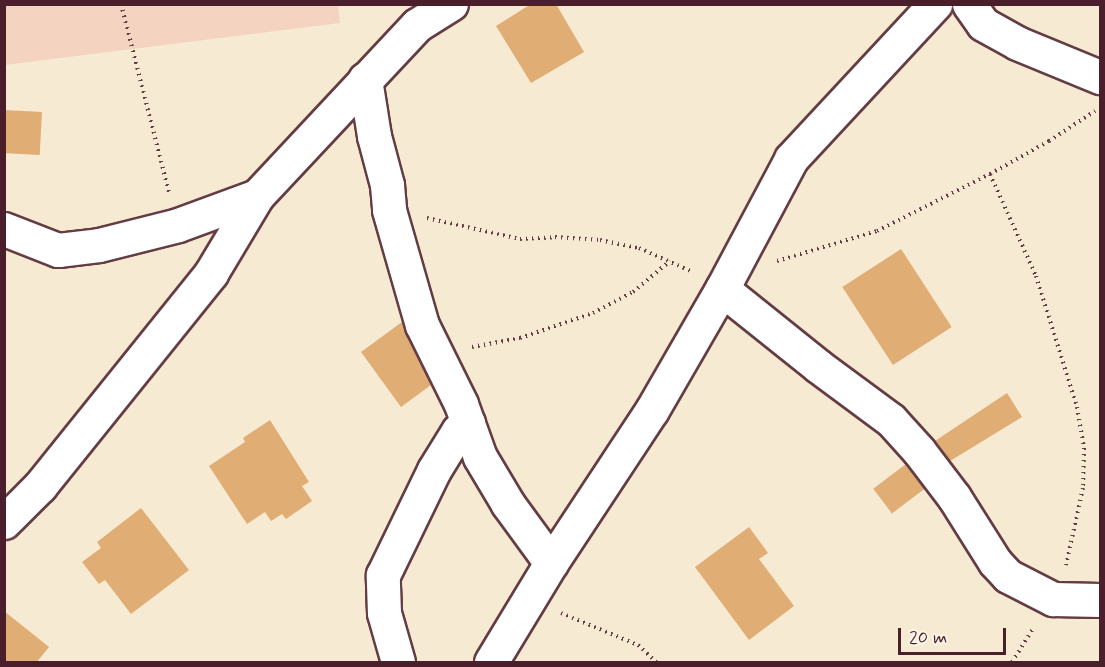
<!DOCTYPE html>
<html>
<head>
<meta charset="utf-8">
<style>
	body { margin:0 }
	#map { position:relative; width:1105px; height:667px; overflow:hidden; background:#f7ead3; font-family:Mynerve,sans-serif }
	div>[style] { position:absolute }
	.built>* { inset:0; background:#f5d3c1 }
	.building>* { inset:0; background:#e0ad75; transform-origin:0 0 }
	.path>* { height:4px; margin-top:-2px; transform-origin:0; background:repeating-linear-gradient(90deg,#643d44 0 1.5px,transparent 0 6px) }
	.roads { filter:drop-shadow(2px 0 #643d44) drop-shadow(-2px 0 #643d44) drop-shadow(0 2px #643d44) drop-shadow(0 -2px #643d44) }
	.minor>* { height:33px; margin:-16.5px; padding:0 16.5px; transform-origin:16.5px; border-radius:16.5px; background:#fff }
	span { translate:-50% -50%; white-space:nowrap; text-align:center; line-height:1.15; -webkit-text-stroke:5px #fcf5e5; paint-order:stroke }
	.frame { position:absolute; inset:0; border:6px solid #4a1f2b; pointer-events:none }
	.scale { position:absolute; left:898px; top:628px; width:108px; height:27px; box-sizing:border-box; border:3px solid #4a1f2b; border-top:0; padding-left:8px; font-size:18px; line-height:21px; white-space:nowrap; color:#4a1f2b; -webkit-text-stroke:4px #fcf5e5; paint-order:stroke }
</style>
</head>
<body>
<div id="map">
	<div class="built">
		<div style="clip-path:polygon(4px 5px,338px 5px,340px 23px,5px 65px)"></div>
	</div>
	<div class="building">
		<div style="clip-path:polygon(531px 4px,556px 4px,584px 52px,531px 83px,496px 26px)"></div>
		<div style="left:4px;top:110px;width:38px;height:43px;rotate:3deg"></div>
		<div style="left:901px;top:249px;width:93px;height:70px;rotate:57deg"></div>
		<div style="clip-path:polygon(402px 322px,431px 385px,401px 407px,361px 352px)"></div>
		<div style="clip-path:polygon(1007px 393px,1022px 417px,950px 461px,935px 441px)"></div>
		<div style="clip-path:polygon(270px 420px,309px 482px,302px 486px,312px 501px,286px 519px,282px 514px,271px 521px,265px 512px,247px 524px,209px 466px,245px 442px,243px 438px)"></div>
		<div style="left:906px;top:464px;width:31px;height:41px;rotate:53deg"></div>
		<div style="clip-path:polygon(141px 508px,189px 570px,131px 614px,105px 580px,99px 584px,82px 562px,101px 548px,97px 542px)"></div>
		<div style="clip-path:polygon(749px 527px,768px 553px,759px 559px,794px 606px,749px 640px,695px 567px)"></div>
		<div style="clip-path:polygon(4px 611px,49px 647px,36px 663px,4px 663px)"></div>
	</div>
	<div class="path">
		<div style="left:121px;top:4px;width:195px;rotate:75.7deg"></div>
		<div style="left:990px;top:174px;width:112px;rotate:65.7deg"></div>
		<div style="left:1036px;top:276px;width:137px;rotate:72.6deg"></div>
		<div style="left:1077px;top:407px;width:42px;rotate:80.3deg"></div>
		<div style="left:1084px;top:448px;width:40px;rotate:91.4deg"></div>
		<div style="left:1083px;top:488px;width:79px;rotate:102.4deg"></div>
		<div style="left:427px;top:218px;width:95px;rotate:12.7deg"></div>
		<div style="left:520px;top:239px;width:35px;rotate:-3deg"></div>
		<div style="left:555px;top:237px;width:45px;rotate:3.8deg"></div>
		<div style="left:600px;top:240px;width:40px;rotate:12deg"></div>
		<div style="left:639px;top:248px;width:59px;rotate:24deg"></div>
		<div style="left:777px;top:261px;width:104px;rotate:-16.7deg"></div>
		<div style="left:877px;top:231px;width:127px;rotate:-26.8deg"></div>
		<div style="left:990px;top:174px;width:68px;rotate:-29.2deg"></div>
		<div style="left:1049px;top:141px;width:55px;rotate:-33.1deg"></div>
		<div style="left:472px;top:347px;width:49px;rotate:-10.6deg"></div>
		<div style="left:520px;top:338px;width:77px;rotate:-18.9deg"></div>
		<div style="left:593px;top:313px;width:45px;rotate:-27.7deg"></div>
		<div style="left:633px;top:292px;width:48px;rotate:-40deg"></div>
		<div style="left:561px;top:613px;width:83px;rotate:22.6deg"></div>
		<div style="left:638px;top:645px;width:25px;rotate:43deg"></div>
		<div style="left:1012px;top:662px;width:41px;rotate:-57.8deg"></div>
	</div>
	<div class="roads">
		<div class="minor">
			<div style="left:969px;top:4px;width:24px;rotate:55deg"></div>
			<div style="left:983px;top:24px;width:39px;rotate:29deg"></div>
			<div style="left:1017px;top:43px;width:90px;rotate:22.3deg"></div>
			<div style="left:365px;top:79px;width:58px;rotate:81deg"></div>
			<div style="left:374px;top:136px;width:51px;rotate:75.1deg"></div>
			<div style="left:387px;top:185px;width:25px;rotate:85deg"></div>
			<div style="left:389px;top:210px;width:120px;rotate:74deg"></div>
			<div style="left:422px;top:325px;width:88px;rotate:63.7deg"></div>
			<div style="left:461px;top:404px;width:56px;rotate:70.3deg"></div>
			<div style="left:480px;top:457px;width:55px;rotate:59.2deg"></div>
			<div style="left:508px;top:504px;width:73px;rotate:53.9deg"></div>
			<div style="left:4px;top:229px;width:58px;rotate:21.3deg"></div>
			<div style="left:58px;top:250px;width:41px;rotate:-7deg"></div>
			<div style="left:99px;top:245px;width:81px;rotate:-14.2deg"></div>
			<div style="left:178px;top:225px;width:84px;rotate:-20.2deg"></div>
			<div style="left:722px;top:289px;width:123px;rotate:38.7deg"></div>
			<div style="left:818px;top:366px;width:91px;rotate:36.5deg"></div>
			<div style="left:891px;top:420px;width:42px;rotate:47.9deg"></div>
			<div style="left:919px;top:451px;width:58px;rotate:52.7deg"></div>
			<div style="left:954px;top:497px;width:77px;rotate:57.8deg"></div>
			<div style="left:995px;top:562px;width:19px;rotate:47deg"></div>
			<div style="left:1008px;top:576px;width:51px;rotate:27.1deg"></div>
			<div style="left:1053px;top:599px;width:47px;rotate:1.2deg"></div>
			<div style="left:4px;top:522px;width:51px;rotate:-45deg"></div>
			<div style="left:40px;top:486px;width:273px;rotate:-51.2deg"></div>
			<div style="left:211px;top:273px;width:90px;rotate:-59.1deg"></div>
			<div style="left:257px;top:196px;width:234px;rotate:-46.9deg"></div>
			<div style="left:417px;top:25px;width:40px;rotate:-32deg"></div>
			<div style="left:398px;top:662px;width:51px;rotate:-105.9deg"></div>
			<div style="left:384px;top:613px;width:38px;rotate:-92deg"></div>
			<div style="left:383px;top:575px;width:117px;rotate:-64.1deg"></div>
			<div style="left:434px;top:470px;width:46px;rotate:-58.4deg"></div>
			<div style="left:458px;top:431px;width:13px;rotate:-39deg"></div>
			<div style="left:491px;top:662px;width:116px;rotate:-58.8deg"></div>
			<div style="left:551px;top:563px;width:183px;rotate:-56.6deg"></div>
			<div style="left:652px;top:410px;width:140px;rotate:-60deg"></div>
			<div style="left:722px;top:289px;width:147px;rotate:-62deg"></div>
			<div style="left:791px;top:159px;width:212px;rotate:-47.1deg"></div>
		</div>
	</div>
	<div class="frame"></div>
	<div class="scale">20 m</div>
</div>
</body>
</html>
